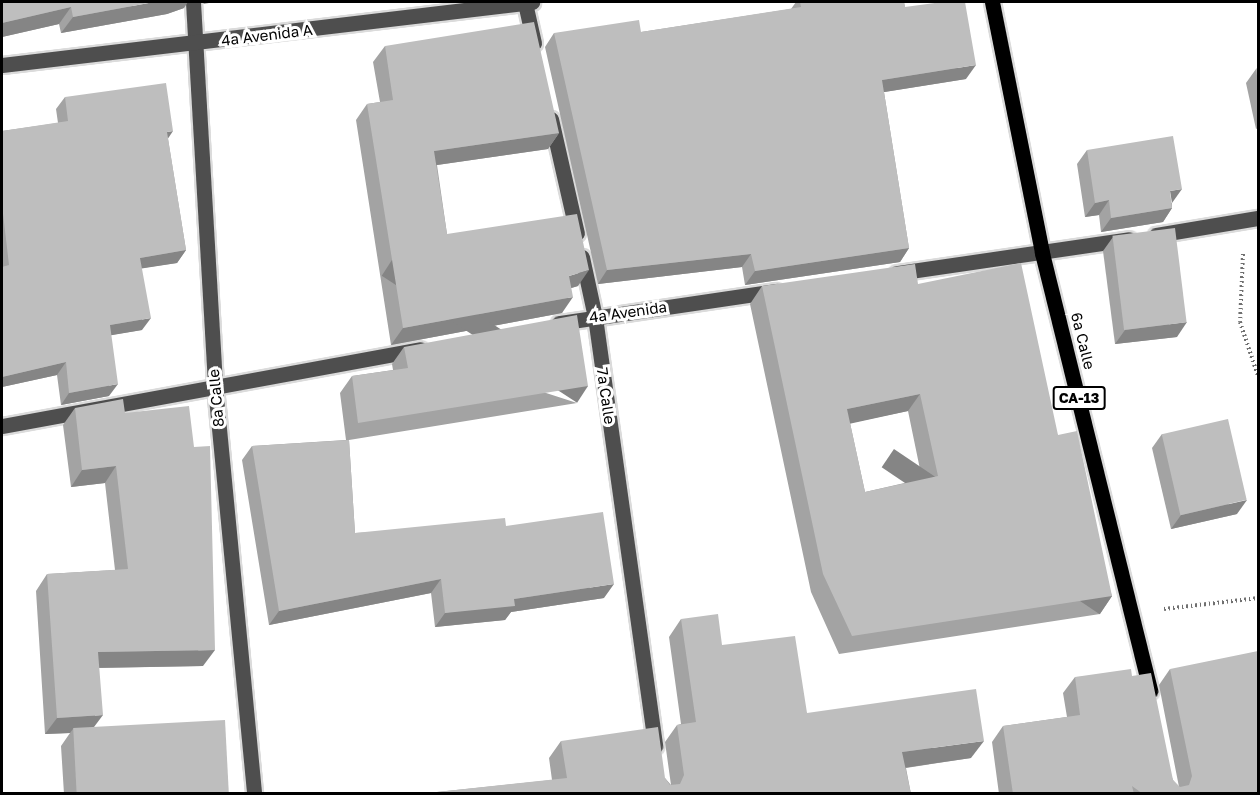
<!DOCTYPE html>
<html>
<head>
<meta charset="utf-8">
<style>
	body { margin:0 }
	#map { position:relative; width:1260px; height:795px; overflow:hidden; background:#fff; font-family:"Golos Text",sans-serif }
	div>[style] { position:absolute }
	.path>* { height:4px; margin-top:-2px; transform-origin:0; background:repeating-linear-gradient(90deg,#707070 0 1.5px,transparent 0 4.5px) }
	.roads { filter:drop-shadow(2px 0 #dbdbdb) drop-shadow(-2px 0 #dbdbdb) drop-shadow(0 2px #dbdbdb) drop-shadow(0 -2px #dbdbdb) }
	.minor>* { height:15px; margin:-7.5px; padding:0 7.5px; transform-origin:7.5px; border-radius:7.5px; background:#4e4e4e }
	.major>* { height:15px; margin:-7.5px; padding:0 7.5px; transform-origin:7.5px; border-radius:7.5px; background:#000 }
	.wall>* { inset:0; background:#a3a3a3 }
	.shaded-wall>* { inset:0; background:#858585; transform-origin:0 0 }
	.building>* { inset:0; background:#bebebe; transform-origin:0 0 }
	span { translate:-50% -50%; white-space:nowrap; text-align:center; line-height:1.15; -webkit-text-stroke:6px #fff; paint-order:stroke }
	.shield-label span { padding:2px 4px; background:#fff; border:2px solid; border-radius:4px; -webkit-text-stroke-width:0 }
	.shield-label { font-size:14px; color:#000; font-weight:700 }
	.street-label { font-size:15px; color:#000 }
	.frame { position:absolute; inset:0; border:3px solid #000; pointer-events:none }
</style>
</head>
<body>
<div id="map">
	<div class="path">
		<div style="left:1243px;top:254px;width:68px;rotate:92.5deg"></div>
		<div style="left:1240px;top:322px;width:57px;rotate:71.6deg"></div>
		<div style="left:1164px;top:609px;width:95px;rotate:-6.7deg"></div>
	</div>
	<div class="roads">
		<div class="minor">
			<div style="left:193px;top:2px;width:386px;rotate:86.7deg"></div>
			<div style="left:215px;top:387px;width:409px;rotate:84.5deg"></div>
			<div style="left:525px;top:3px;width:41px;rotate:77.3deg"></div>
			<div style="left:2px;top:65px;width:534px;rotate:-6.78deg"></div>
			<div style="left:551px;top:119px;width:117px;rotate:77.2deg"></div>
			<div style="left:1156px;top:235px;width:103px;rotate:-9.5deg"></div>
			<div style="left:582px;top:257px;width:61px;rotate:77.8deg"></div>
			<div style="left:595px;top:317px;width:433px;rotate:82deg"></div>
			<div style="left:897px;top:273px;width:234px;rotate:-8.3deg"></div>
			<div style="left:559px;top:323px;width:219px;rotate:-8.4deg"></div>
			<div style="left:2px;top:426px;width:425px;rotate:-10.4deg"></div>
		</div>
		<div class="major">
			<div style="left:992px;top:2px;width:256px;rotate:78.7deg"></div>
			<div style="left:1042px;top:253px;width:451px;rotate:76.1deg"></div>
		</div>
	</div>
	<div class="wall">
		<div style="clip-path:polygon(2px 2px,184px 8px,167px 14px,61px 33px,59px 24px,2px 37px)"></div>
		<div style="clip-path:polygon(796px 2px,904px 2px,905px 7px,966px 79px,884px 92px,909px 248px,900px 262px,745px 285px,742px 267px,598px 284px,545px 47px,554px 33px,641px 32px,791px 9px)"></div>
		<div style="clip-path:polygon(385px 46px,559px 133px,548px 149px,437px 165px,447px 234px,578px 286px,571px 288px,562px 313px,391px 345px,356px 120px,367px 104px,380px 102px,373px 62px)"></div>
		<div style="clip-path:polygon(1258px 68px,1258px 128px,1256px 129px,1246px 83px,1256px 69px)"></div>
		<div style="clip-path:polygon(65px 97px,168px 139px,186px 250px,177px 263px,142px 268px,142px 330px,111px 335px,109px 396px,61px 405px,57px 375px,2px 387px,2px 131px,58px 123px,56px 109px)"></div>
		<div style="clip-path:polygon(1087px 150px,1172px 203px,1172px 208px,1163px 222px,1101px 232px,1099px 215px,1085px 217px,1077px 164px)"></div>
		<div style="clip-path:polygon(1113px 237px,1177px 337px,1115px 344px,1103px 251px)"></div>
		<div style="clip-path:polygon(evenodd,918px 284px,1058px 435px,1112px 596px,1100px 614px,839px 654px,811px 592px,750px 304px,762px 286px,918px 284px,908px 411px,922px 479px,865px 492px,850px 423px,908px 411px)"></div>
		<div style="clip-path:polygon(404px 347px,577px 403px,349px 440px,355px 533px,506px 526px,604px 598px,511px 612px,505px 620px,435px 627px,431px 593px,269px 625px,242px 460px,252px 446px,346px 440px,340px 393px,352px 376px,393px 370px,392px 364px)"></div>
		<div style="clip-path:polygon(75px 408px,125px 413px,203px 666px,99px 668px,94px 727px,229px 794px,64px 794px,61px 746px,70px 733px,45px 734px,36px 591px,47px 574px,115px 570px,105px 483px,71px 487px,63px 425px)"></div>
		<div style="clip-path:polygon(1162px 434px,1237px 514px,1171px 529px,1152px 448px)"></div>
		<div style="clip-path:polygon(681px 619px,722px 645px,807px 713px,971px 758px,906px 768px,911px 794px,418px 794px,552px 780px,549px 758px,561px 741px,665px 778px,671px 785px,665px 742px,677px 725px,681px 724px,669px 637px)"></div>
		<div style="clip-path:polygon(1170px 669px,1258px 794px,999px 794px,992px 742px,1003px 726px,1067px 717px,1063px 693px,1075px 677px,1132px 676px,1173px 780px,1179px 787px,1159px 685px)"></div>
	</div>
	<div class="shaded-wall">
		<div style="clip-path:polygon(154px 2px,188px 2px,184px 8px,167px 14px,61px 33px,73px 17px)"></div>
		<div style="clip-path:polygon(205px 2px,215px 2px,203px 4px)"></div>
		<div style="clip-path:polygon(71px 7px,59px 24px,2px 37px,2px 23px)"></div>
		<div style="clip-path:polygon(976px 65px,966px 79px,872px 94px,882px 80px)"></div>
		<div style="clip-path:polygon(173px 131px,165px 143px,167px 132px)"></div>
		<div style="clip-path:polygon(559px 133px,548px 149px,423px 167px,434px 151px)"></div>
		<div style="clip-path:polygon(1182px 189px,1172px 203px,1170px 191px)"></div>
		<div style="clip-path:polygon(1109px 200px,1099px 215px,1085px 217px,1095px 203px)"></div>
		<div style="clip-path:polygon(1172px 208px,1163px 222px,1101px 232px,1111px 218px)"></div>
		<div style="clip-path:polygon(909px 248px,900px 262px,745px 285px,755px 271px)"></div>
		<div style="clip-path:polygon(186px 250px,177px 263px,132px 270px,140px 258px)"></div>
		<div style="clip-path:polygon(751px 254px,742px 267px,598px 284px,607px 270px)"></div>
		<div style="clip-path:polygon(589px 270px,578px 286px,558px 292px,569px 276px)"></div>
		<div style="clip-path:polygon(573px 297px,562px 313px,391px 345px,403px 328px)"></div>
		<div style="clip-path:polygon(151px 318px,142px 330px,101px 337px,110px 325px)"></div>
		<div style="clip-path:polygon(1187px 322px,1177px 337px,1115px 344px,1125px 330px)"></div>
		<div style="clip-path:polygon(66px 362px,57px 375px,2px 387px,2px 377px)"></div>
		<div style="clip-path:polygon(118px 384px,109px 396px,61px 405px,69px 393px)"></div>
		<div style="left:588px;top:386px;width:20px;height:233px;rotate:123deg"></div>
		<div style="clip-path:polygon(920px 394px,908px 411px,835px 427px,847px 409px)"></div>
		<div style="clip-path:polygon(116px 466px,105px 483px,71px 487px,82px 470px)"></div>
		<div style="clip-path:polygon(1247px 500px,1237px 514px,1171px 529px,1181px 515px)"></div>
		<div style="clip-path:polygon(441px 579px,431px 593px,269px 625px,279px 611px)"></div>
		<div style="clip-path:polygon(614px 584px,604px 598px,511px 612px,505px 620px,435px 627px,445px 613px,514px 599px)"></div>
		<div style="left:1112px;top:596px;width:22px;height:263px;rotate:124deg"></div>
		<div style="clip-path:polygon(215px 650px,203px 666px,87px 668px,98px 652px)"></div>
		<div style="clip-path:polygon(103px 715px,91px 731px,73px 729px,70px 733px,45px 734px,57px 718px)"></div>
		<div style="clip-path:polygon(984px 741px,971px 758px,890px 770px,902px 752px)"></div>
	</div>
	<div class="building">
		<div style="clip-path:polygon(2px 2px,154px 2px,73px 17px,71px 7px,2px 23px)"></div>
		<div style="clip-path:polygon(800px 2px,904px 2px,905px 7px,942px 2px,965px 2px,976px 65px,882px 80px,909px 248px,755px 271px,751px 254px,607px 270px,554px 33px,639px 20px,641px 32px,801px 7px)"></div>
		<div style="clip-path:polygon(534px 22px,559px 133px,434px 151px,447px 234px,577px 214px,589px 270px,569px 276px,573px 297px,403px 328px,367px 104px,393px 100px,385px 46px)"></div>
		<div style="clip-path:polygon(1258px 68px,1258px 82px,1256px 69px)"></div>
		<div style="clip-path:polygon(166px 83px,173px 131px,167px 132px,186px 250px,140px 258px,151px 318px,110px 325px,118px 384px,69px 393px,66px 362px,2px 377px,2px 267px,9px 265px,2px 205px,2px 131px,68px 121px,65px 97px)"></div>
		<div style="clip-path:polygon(1173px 136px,1182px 189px,1170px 191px,1172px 208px,1111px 218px,1109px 200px,1095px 203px,1087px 150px)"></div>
		<div style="left:1175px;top:228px;width:95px;height:63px;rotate:83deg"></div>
		<div style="clip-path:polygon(evenodd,1021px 263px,1058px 435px,1077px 431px,1112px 596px,852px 636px,823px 574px,762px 286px,915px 264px,918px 284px,1021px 263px,920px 394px,938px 476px,865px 492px,847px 409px,920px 394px)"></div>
		<div style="clip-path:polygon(577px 315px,588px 386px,358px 423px,352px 376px,408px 368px,404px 347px)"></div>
		<div style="clip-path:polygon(123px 399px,125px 413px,189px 406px,194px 447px,210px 446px,215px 650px,98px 652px,103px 715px,57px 718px,47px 574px,128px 569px,116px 466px,82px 470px,75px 408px)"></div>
		<div style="left:1228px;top:419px;width:83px;height:68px;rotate:77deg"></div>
		<div style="clip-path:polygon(349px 440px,355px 533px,505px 518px,506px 526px,603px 512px,614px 584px,514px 599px,515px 606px,445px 613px,441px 579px,279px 611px,252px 446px)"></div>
		<div style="clip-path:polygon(718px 614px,722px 645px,795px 636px,807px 713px,976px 689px,984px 741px,902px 752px,911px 794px,418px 794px,567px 778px,561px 741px,658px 727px,665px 778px,670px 785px,680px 784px,684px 775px,677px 725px,696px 722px,681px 619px)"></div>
		<div style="clip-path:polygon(1258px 651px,1258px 794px,1143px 794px,1132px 786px,1134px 794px,1013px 794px,1003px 726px,1080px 715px,1075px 677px,1131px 669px,1132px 676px,1151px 673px,1173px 780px,1180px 787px,1189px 785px,1192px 776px,1170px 669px)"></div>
		<div style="left:225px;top:720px;width:74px;height:152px;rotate:87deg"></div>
	</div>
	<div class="shield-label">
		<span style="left:1079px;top:398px">CA-13</span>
	</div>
	<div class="street-label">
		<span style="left:267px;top:35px;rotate:-7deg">4a Avenida A</span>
		<span style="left:628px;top:312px;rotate:-8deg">4a Avenida</span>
		<span style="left:1083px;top:341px;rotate:76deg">6a Calle</span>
		<span style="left:606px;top:396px;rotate:82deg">7a Calle</span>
		<span style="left:216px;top:398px;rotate:-95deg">8a Calle</span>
	</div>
	<div class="frame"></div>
</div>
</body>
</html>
